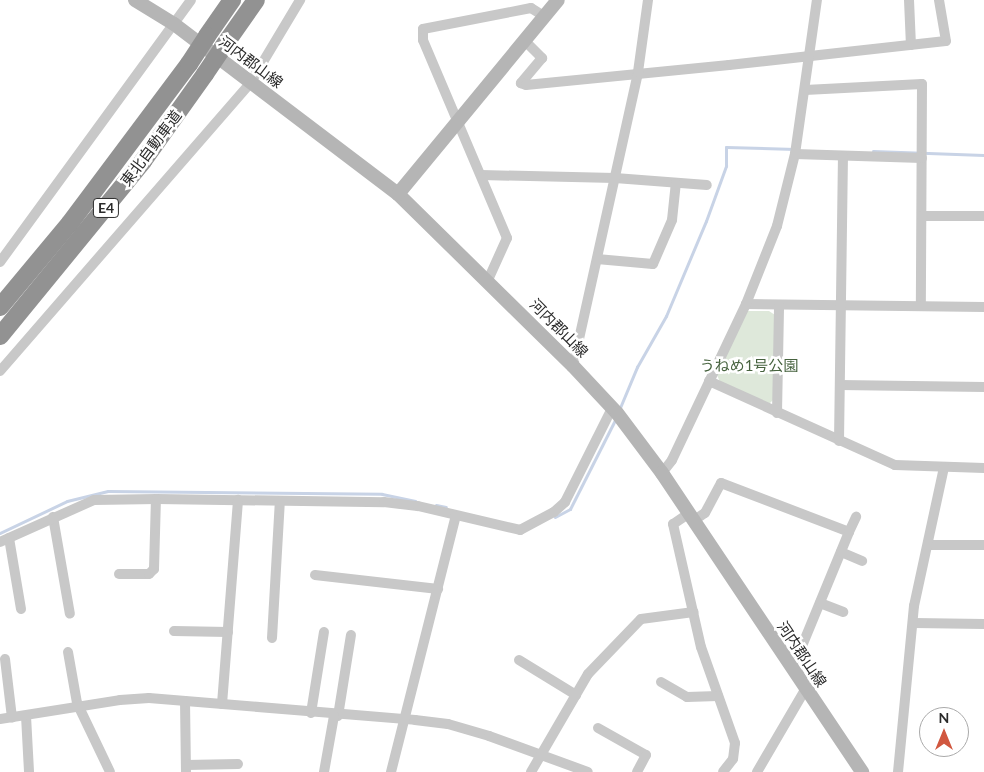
<!DOCTYPE html>
<html>
<head>
<meta charset="utf-8">
<style>
	body { margin:0 }
	#map { position:relative; width:984px; height:772px; overflow:hidden; background:#fff; font-family:Lato,"Noto Sans JP",sans-serif }
	div>[style] { position:absolute }
	.green>* { inset:0; background:#dee8da }
	.stream>* { height:3px; margin:-1.5px; padding:0 1.5px; transform-origin:1.5px; border-radius:1.5px; background:#c8d3e6 }
	.street>* { height:10px; margin:-5px; padding:0 5px; transform-origin:5px; border-radius:5px; background:#c8c8c8 }
	.secondary>* { height:14px; margin:-7px; padding:0 7px; transform-origin:7px; border-radius:7px; background:#b5b5b5 }
	.highway>* { height:18px; margin:-9px; padding:0 9px; transform-origin:9px; border-radius:9px; background:#929292 }
	.highway-bridge>* { height:18px; margin:-9px; padding:0 9px; transform-origin:9px; border-radius:9px; background:#929292 }
	span { translate:-50% -50%; white-space:nowrap; text-align:center; line-height:1.15; -webkit-text-stroke:5px #fff; paint-order:stroke }
	.shield-label span { padding:1px 4px; background:#fff; border:1px solid; border-radius:4px; -webkit-text-stroke-width:0 }
	.shield-label { font-size:14px; color:#2b2b2b; font-weight:700 }
	.street-label { font-size:15px; color:#2b2b2b }
	.park-label { font-size:15px; color:#46623e }
	.north { position:absolute; left:919px; top:707px; width:50px; height:50px; box-sizing:border-box; background:#fff; border:1px solid #aaa; border-radius:50%; rotate:0deg; font-size:14px; font-weight:700; line-height:20px; text-align:center; color:#2b2b2b }
	.north::after { content:''; display:block; margin:auto; width:18px; height:22px; background:#d1573f; clip-path:polygon(50% 0,100% 100%,50% 72%,0 100%) }
</style>
</head>
<body>
<div id="map">
	<div class="green">
		<div style="clip-path:polygon(747px 311px,769px 311px,775px 315px,774px 399px,769px 404px,720px 382px,717px 375px)"></div>
	</div>
	<div class="stream">
		<div style="left:873px;top:151px;width:111px;rotate:2.1deg"></div>
		<div style="left:619px;top:410px;width:47px;rotate:-67.3deg"></div>
		<div style="left:637px;top:367px;width:59px;rotate:-60.4deg"></div>
		<div style="left:666px;top:316px;width:103px;rotate:-67.2deg"></div>
		<div style="left:706px;top:221px;width:59px;rotate:-70deg"></div>
		<div style="left:726px;top:166px;width:19px;rotate:-90deg"></div>
		<div style="left:726px;top:147px;width:69px;rotate:1.7deg"></div>
		<div style="left:436px;top:505px;width:10px;rotate:11deg"></div>
		<div style="left:555px;top:517px;width:17px;rotate:-28deg"></div>
		<div style="left:570px;top:509px;width:102px;rotate:-63.2deg"></div>
		<div style="left:0;top:533px;width:74px;rotate:-25.5deg"></div>
		<div style="left:67px;top:501px;width:42px;rotate:-13.7deg"></div>
		<div style="left:108px;top:491px;width:274px;rotate:0.6deg"></div>
		<div style="left:382px;top:494px;width:34px;rotate:12deg"></div>
	</div>
	<div class="street">
		<div style="left:909px;top:0;width:45px;rotate:87.5deg"></div>
		<div style="left:526px;top:42px;width:23px;rotate:45deg"></div>
		<div style="left:542px;top:58px;width:33px;rotate:130deg"></div>
		<div style="left:521px;top:83px;width:5px;rotate:22deg"></div>
		<div style="left:526px;top:85px;width:204px;rotate:-5.6deg"></div>
		<div style="left:729px;top:65px;width:218px;rotate:-6.3deg"></div>
		<div style="left:946px;top:41px;width:42px;rotate:-99.7deg"></div>
		<div style="left:805px;top:90px;width:117px;rotate:-2.9deg"></div>
		<div style="left:922px;top:84px;width:222px;rotate:90.3deg"></div>
		<div style="left:795px;top:154px;width:127px;rotate:1.8deg"></div>
		<div style="left:481px;top:175px;width:134px;rotate:1.3deg"></div>
		<div style="left:615px;top:178px;width:92px;rotate:4.4deg"></div>
		<div style="left:922px;top:216px;width:62px"></div>
		<div style="left:597px;top:259px;width:56px;rotate:5.1deg"></div>
		<div style="left:653px;top:264px;width:48px;rotate:-66.6deg"></div>
		<div style="left:672px;top:220px;width:37px;rotate:-84deg"></div>
		<div style="left:0;top:262px;width:324px;rotate:-53.9deg"></div>
		<div style="left:488px;top:280px;width:46px;rotate:-65.7deg"></div>
		<div style="left:507px;top:238px;width:215px;rotate:-113deg"></div>
		<div style="left:423px;top:40px;width:11px;rotate:-90deg"></div>
		<div style="left:423px;top:29px;width:110px;rotate:-11deg"></div>
		<div style="left:531px;top:8px;width:15px;rotate:32deg"></div>
		<div style="left:746px;top:304px;width:238px;rotate:0.7deg"></div>
		<div style="left:573px;top:366px;width:301px;rotate:-77.5deg"></div>
		<div style="left:638px;top:72px;width:73px;rotate:-82.1deg"></div>
		<div style="left:0;top:371px;width:383px;rotate:-49deg"></div>
		<div style="left:251px;top:82px;width:96px;rotate:-59.1deg"></div>
		<div style="left:709px;top:381px;width:204px;rotate:24.3deg"></div>
		<div style="left:895px;top:465px;width:89px;rotate:1.9deg"></div>
		<div style="left:840px;top:385px;width:144px;rotate:0.8deg"></div>
		<div style="left:777px;top:413px;width:108px;rotate:-88.9deg"></div>
		<div style="left:839px;top:441px;width:285px;rotate:-89.2deg"></div>
		<div style="left:662px;top:473px;width:16px;rotate:-52deg"></div>
		<div style="left:672px;top:460px;width:173px;rotate:-64.6deg"></div>
		<div style="left:746px;top:304px;width:84px;rotate:-68.3deg"></div>
		<div style="left:777px;top:226px;width:74px;rotate:-76deg"></div>
		<div style="left:795px;top:154px;width:156px;rotate:-81.9deg"></div>
		<div style="left:688px;top:514px;width:18px;rotate:146deg"></div>
		<div style="left:673px;top:524px;width:126px;rotate:77.2deg"></div>
		<div style="left:701px;top:647px;width:102px;rotate:70.5deg"></div>
		<div style="left:735px;top:743px;width:16px;rotate:97deg"></div>
		<div style="left:733px;top:759px;width:16px;rotate:128deg"></div>
		<div style="left:53px;top:517px;width:98px;rotate:80.1deg"></div>
		<div style="left:693px;top:521px;width:14px;rotate:-34deg"></div>
		<div style="left:705px;top:513px;width:34px;rotate:-62deg"></div>
		<div style="left:721px;top:483px;width:137px;rotate:20.9deg"></div>
		<div style="left:849px;top:532px;width:134px;rotate:112.4deg"></div>
		<div style="left:798px;top:656px;width:12px;rotate:138deg"></div>
		<div style="left:849px;top:532px;width:17px;rotate:-65deg"></div>
		<div style="left:9px;top:538px;width:72px;rotate:80.4deg"></div>
		<div style="left:0;top:542px;width:103px;rotate:-24.1deg"></div>
		<div style="left:94px;top:500px;width:63px;rotate:-0.9deg"></div>
		<div style="left:157px;top:499px;width:227px;rotate:0.8deg"></div>
		<div style="left:384px;top:502px;width:34px;rotate:7deg"></div>
		<div style="left:418px;top:506px;width:105px;rotate:13.2deg"></div>
		<div style="left:520px;top:530px;width:38px;rotate:-28deg"></div>
		<div style="left:554px;top:512px;width:15px;rotate:-42deg"></div>
		<div style="left:565px;top:502px;width:105px;rotate:-63.4deg"></div>
		<div style="left:928px;top:545px;width:56px"></div>
		<div style="left:841px;top:552px;width:23px;rotate:23deg"></div>
		<div style="left:119px;top:574px;width:30px"></div>
		<div style="left:149px;top:574px;width:7px;rotate:-45deg"></div>
		<div style="left:154px;top:569px;width:70px;rotate:-88.4deg"></div>
		<div style="left:315px;top:575px;width:124px;rotate:6.5deg"></div>
		<div style="left:820px;top:603px;width:25px;rotate:21deg"></div>
		<div style="left:914px;top:623px;width:70px;rotate:0.8deg"></div>
		<div style="left:174px;top:631px;width:54px;rotate:1.1deg"></div>
		<div style="left:272px;top:638px;width:137px;rotate:-86.7deg"></div>
		<div style="left:68px;top:652px;width:52px;rotate:80deg"></div>
		<div style="left:77px;top:703px;width:76px;rotate:64.4deg"></div>
		<div style="left:5px;top:659px;width:59px;rotate:83.2deg"></div>
		<div style="left:519px;top:660px;width:67px;rotate:31.6deg"></div>
		<div style="left:661px;top:682px;width:30px;rotate:30deg"></div>
		<div style="left:687px;top:697px;width:31px;rotate:-2deg"></div>
		<div style="left:185px;top:701px;width:71px;rotate:89.2deg"></div>
		<div style="left:222px;top:704px;width:205px;rotate:-85.5deg"></div>
		<div style="left:311px;top:713px;width:82px;rotate:-80.9deg"></div>
		<div style="left:26px;top:716px;width:56px;rotate:86.9deg"></div>
		<div style="left:338px;top:716px;width:82px;rotate:-80.9deg"></div>
		<div style="left:0;top:719px;width:121px;rotate:-9deg"></div>
		<div style="left:120px;top:700px;width:29px;rotate:-4deg"></div>
		<div style="left:149px;top:698px;width:267px;rotate:4.7deg"></div>
		<div style="left:415px;top:720px;width:33px;rotate:7deg"></div>
		<div style="left:448px;top:724px;width:43px;rotate:16.3deg"></div>
		<div style="left:489px;top:736px;width:105px;rotate:20deg"></div>
		<div style="left:598px;top:728px;width:55px;rotate:29.4deg"></div>
		<div style="left:646px;top:755px;width:19px;rotate:118deg"></div>
		<div style="left:186px;top:765px;width:52px;rotate:-1.1deg"></div>
		<div style="left:324px;top:772px;width:57px;rotate:-79.9deg"></div>
		<div style="left:391px;top:772px;width:264px;rotate:-75.8deg"></div>
		<div style="left:531px;top:772px;width:113px;rotate:-59.8deg"></div>
		<div style="left:588px;top:674px;width:76px;rotate:-46.1deg"></div>
		<div style="left:641px;top:619px;width:53px;rotate:-7.5deg"></div>
		<div style="left:757px;top:772px;width:97px;rotate:-59.7deg"></div>
		<div style="left:898px;top:772px;width:167px;rotate:-84.5deg"></div>
		<div style="left:914px;top:606px;width:142px;rotate:-77.8deg"></div>
	</div>
	<div class="secondary">
		<div style="left:135px;top:0;width:46px;rotate:31.6deg"></div>
		<div style="left:174px;top:24px;width:281px;rotate:37.2deg"></div>
		<div style="left:398px;top:194px;width:245px;rotate:44.5deg"></div>
		<div style="left:573px;top:366px;width:64px;rotate:46.9deg"></div>
		<div style="left:617px;top:413px;width:75px;rotate:53.1deg"></div>
		<div style="left:662px;top:473px;width:360px;rotate:56.2deg"></div>
		<div style="left:398px;top:194px;width:251px;rotate:-50.5deg"></div>
	</div>
	<div class="highway">
		<div style="left:207px;top:36px;width:44px;rotate:-55.2deg"></div>
		<div style="left:223px;top:47px;width:57px;rotate:-54.9deg"></div>
		<div style="left:0;top:307px;width:109px;rotate:-50.2deg"></div>
		<div style="left:70px;top:223px;width:199px;rotate:-53.2deg"></div>
		<div style="left:0;top:336px;width:226px;rotate:-50.7deg"></div>
		<div style="left:143px;top:161px;width:107px;rotate:-54.5deg"></div>
	</div>
	<div class="highway-bridge">
		<div style="left:189px;top:64px;width:33px;rotate:-57deg"></div>
		<div style="left:205px;top:74px;width:32px;rotate:-56deg"></div>
	</div>
	<div class="shield-label">
		<span style="left:106px;top:208px">E4</span>
	</div>
	<div class="street-label">
		<span style="left:251px;top:62px;rotate:37deg">河内郡山線</span>
		<span style="left:151px;top:148px;rotate:-53deg">東北自動車道</span>
		<span style="left:559px;top:328px;rotate:45deg">河内郡山線</span>
		<span style="left:802px;top:654px;rotate:56deg">河内郡山線</span>
	</div>
	<div class="park-label">
		<span style="left:749px;top:366px">うねめ1号公園</span>
	</div>
	<div class="north">N</div>
</div>
</body>
</html>
